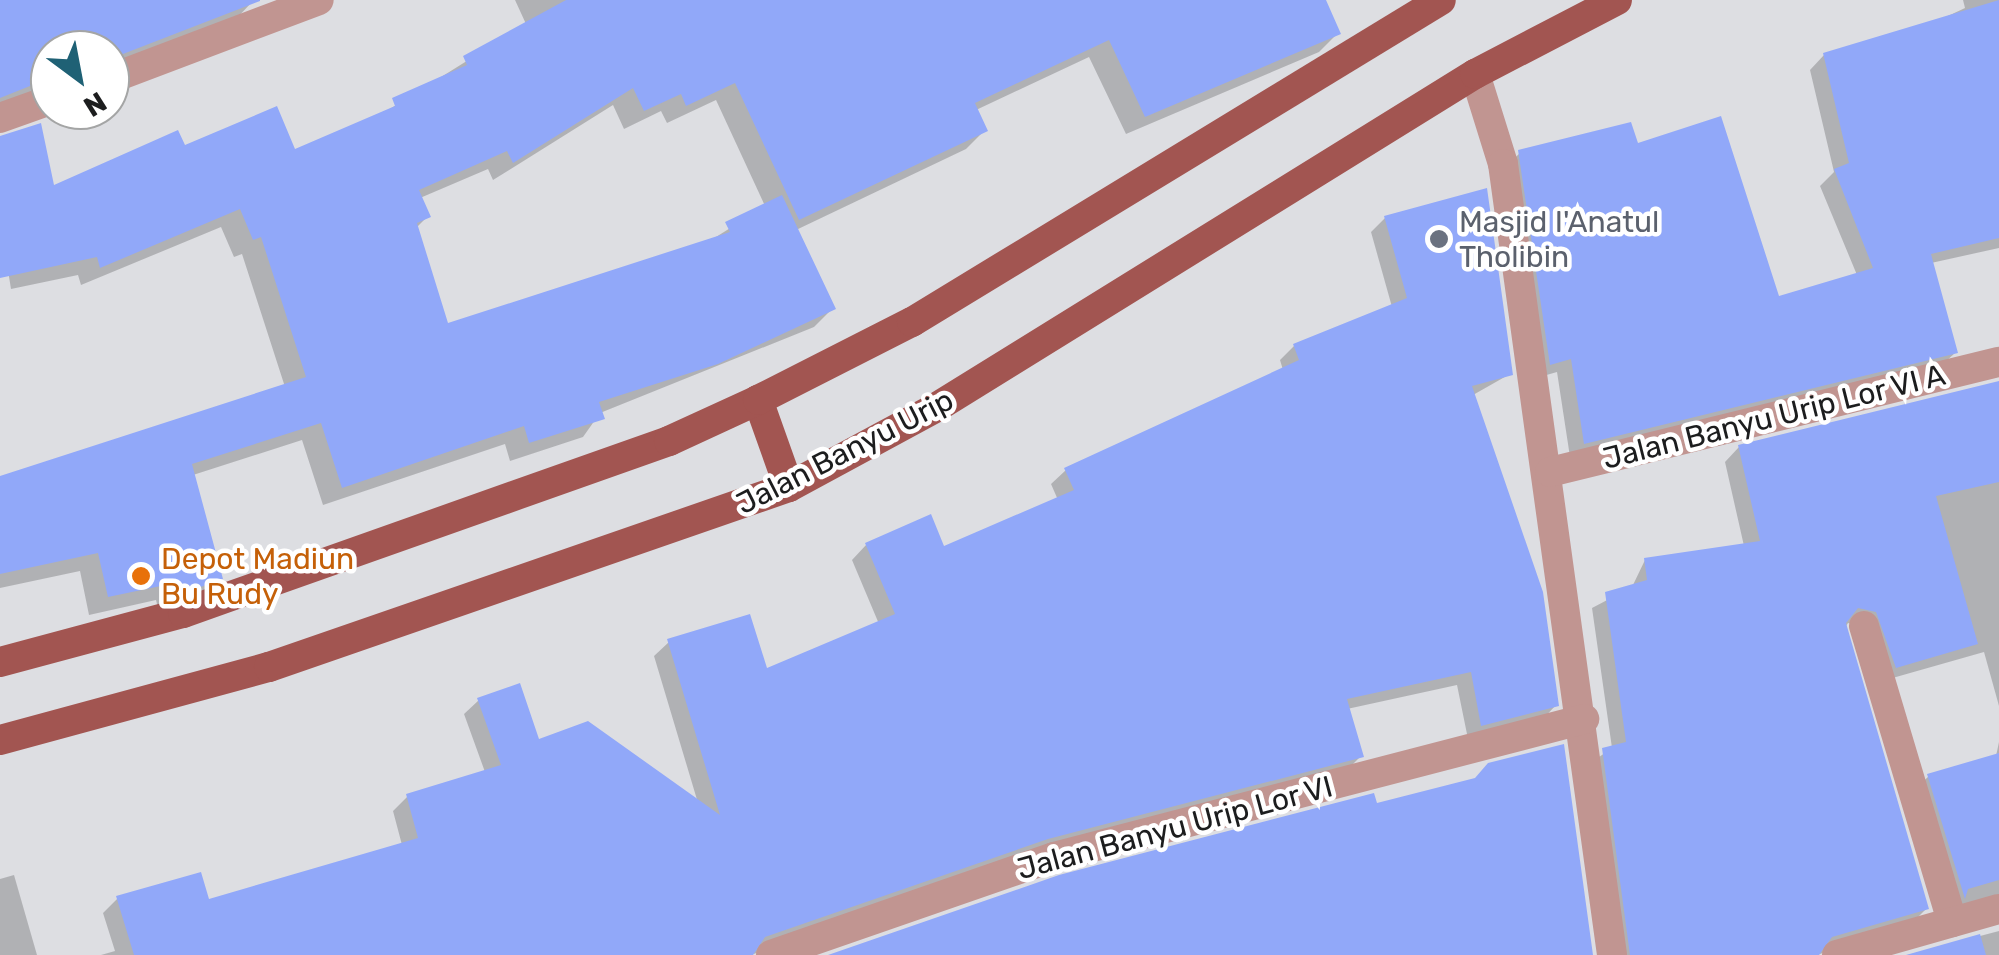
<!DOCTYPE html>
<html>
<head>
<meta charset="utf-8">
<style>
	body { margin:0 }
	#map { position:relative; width:1999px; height:955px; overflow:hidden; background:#dddee2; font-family:Rubik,sans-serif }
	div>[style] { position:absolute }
	.shadow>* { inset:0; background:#0003 }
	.building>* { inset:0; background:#91a8f9 }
	.minor>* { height:30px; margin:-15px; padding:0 15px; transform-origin:15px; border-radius:15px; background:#c19591 }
	.major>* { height:30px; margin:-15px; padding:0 15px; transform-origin:15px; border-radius:15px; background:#a25551 }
	.dots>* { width:28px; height:28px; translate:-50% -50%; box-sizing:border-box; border:5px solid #fff; border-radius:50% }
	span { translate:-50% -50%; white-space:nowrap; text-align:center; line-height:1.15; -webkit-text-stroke:9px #fff; paint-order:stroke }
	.worship-label { font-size:30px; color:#5b616d }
	.left { translate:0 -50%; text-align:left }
	.street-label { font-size:30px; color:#1c1d1e }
	.food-label { font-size:30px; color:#c56008 }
	.north { position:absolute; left:30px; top:30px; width:100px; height:100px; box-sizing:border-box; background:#fff; border:2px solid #a4a5a5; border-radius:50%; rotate:148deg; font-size:28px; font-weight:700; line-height:40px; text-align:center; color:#1c1d1e }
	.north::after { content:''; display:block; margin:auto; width:35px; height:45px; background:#1f6175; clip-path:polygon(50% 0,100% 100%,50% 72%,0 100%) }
</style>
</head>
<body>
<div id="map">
	<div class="shadow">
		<div style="clip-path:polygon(0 0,251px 0,252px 2px,236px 19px,110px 64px,110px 50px,50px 50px,50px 86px,0 104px)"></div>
		<div style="clip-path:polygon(evenodd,515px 0,1325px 0,1338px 33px,1319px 52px,1126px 134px,1089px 57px,976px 110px,985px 130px,966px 149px,796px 230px,833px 308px,814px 327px,600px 413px,583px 437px,510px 461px,505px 444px,323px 505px,302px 440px,193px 475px,221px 578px,202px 597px,159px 612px,156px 600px,89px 615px,80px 571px,0 588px,0 479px,285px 387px,242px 254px,234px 257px,221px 227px,81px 285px,78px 275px,11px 289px,0 221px,183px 149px,294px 153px,377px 117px,526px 24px,515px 0,716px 100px,765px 206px,708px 242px,446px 326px,416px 228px,428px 216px,420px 198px,488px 169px,493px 180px,613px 105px,624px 129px,661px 111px,667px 123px,716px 100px)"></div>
		<div style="clip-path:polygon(1963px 0,1999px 0,1999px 248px,1931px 263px,1956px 352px,1941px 366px,1570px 457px,1557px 372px,1536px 378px,1505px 167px,1520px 153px,1636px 146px,1777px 299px,1857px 275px,1820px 186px,1834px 172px,1810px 70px,1824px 55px,1920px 29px,1965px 8px)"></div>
		<div style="clip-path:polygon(1385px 218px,1510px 374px,1473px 395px,1556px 705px,1542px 720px,1468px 739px,1457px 685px,1347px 709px,1361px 756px,1346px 771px,1031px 853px,751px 955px,101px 955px,115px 951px,103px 913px,118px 898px,207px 902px,402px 845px,393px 811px,407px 797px,485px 772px,464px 714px,479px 700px,538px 743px,698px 803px,654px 656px,669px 642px,766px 672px,879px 624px,852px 560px,866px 545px,943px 549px,1058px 500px,1051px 484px,1066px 470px,1283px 370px,1280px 360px,1294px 346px,1392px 307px,1371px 232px)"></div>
		<div style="clip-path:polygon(1999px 384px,1999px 706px,1984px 652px,1882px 681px,1864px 627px,1848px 623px,1843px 631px,1926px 909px,1912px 923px,1817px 955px,1615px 955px,1589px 764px,1612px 748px,1592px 608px,1632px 587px,1645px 560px,1744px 546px,1725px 462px,1739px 447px)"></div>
		<div style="clip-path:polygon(1999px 742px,1999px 921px,1951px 912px,1914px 790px,1929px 776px,1996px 756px)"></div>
		<div style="clip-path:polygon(14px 875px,37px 955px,0 955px,0 879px)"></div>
		<div style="clip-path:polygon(1999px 931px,1999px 955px,1908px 955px)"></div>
	</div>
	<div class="building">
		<div style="clip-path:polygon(0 0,260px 0,260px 1px,110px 59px,110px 50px,50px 50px,50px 78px,0 98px)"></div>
		<div style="clip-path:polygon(566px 0,1326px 0,1341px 34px,1145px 117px,1109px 40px,975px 103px,988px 131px,799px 220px,735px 83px,686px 106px,681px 94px,644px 111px,633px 88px,513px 163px,507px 151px,419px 190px,431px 217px,417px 223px,448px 323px,730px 232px,725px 222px,782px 195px,836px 309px,718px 364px,599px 402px,605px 419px,529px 443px,524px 426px,342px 488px,321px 423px,192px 464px,223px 579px,178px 595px,175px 583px,108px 597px,98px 553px,0 574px,0 476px,306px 377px,261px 237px,253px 240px,240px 209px,100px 268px,97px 257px,0 278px,0 136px,41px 123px,54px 185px,178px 130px,185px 145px,277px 106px,295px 149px,395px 106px,392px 98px,467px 65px,463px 56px)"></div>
		<div style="clip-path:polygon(1999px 0,1999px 238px,1931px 254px,1958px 353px,1584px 444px,1571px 359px,1550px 365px,1518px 150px,1631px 122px,1638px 143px,1721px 116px,1779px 296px,1873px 268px,1834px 169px,1849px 163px,1823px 53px)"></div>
		<div style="clip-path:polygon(1487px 188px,1513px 375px,1472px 386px,1543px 592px,1559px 706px,1481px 726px,1471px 672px,1347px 699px,1364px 757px,1048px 839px,765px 937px,753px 955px,134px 955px,116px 896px,201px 872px,209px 899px,418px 838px,406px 794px,501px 765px,477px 698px,520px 683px,539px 739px,588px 721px,720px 815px,667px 639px,750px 614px,767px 668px,895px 614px,865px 543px,931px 514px,944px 546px,1074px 490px,1064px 468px,1299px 360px,1293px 344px,1407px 298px,1384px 216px)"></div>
		<div style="clip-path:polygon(1999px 381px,1999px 482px,1936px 496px,1978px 644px,1896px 668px,1876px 612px,1858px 608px,1846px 623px,1929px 909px,1832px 937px,1819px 955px,1630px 955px,1602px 748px,1626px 742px,1605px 592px,1647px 580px,1644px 558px,1760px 541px,1738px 445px)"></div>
		<div style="clip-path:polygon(1564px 744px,1593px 955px,828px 955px,1059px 875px,1374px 793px,1377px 803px,1475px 778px,1488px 763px)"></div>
		<div style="clip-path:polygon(1999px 753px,1999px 880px,1968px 889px,1965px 899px,1927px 774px)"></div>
		<div style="clip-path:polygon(1980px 934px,1986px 955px,1906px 955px)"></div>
	</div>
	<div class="minor">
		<div style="left:1475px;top:74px;width:94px;rotate:72.7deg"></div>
		<div style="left:1503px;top:164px;width:798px;rotate:82.15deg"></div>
		<div style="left:110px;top:79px;width:223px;rotate:-20.7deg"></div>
		<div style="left:0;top:118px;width:53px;rotate:-19.8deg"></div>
		<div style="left:1550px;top:472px;width:462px;rotate:-13.8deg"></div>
		<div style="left:1864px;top:626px;width:309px;rotate:73.4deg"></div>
		<div style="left:771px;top:955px;width:299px;rotate:-19.1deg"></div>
		<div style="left:1054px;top:857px;width:548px;rotate:-14.59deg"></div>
		<div style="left:1837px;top:955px;width:168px;rotate:-15.9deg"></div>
	</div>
	<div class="major">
		<div style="left:758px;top:400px;width:92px;rotate:70.4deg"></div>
		<div style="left:0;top:662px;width:189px;rotate:-15deg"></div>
		<div style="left:183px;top:613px;width:516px;rotate:-19.49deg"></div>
		<div style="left:669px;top:441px;width:98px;rotate:-24.7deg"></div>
		<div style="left:758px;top:400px;width:173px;rotate:-26.9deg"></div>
		<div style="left:912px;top:322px;width:619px;rotate:-31.33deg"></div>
		<div style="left:0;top:740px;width:279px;rotate:-15.2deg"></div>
		<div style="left:269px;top:667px;width:550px;rotate:-19.09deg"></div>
		<div style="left:789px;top:487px;width:168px;rotate:-28.4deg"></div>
		<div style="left:937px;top:407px;width:633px;rotate:-31.76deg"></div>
		<div style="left:1475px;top:74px;width:160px;rotate:-27.5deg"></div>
	</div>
	<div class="dots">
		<div style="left:1439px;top:239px;background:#6b7280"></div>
		<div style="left:141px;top:576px;background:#e8710a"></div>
	</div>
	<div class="worship-label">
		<span class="left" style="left:1459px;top:239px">Masjid I'Anatul<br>Tholibin</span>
	</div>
	<div class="street-label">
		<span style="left:1774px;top:417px;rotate:-14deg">Jalan Banyu Urip Lor VI A</span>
		<span style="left:845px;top:452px;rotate:-27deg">Jalan Banyu Urip</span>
		<span style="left:1175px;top:828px;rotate:-15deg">Jalan Banyu Urip Lor VI</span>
	</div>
	<div class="food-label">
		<span class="left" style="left:161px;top:576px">Depot Madiun<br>Bu Rudy</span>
	</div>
	<div class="north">N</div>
</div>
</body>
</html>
